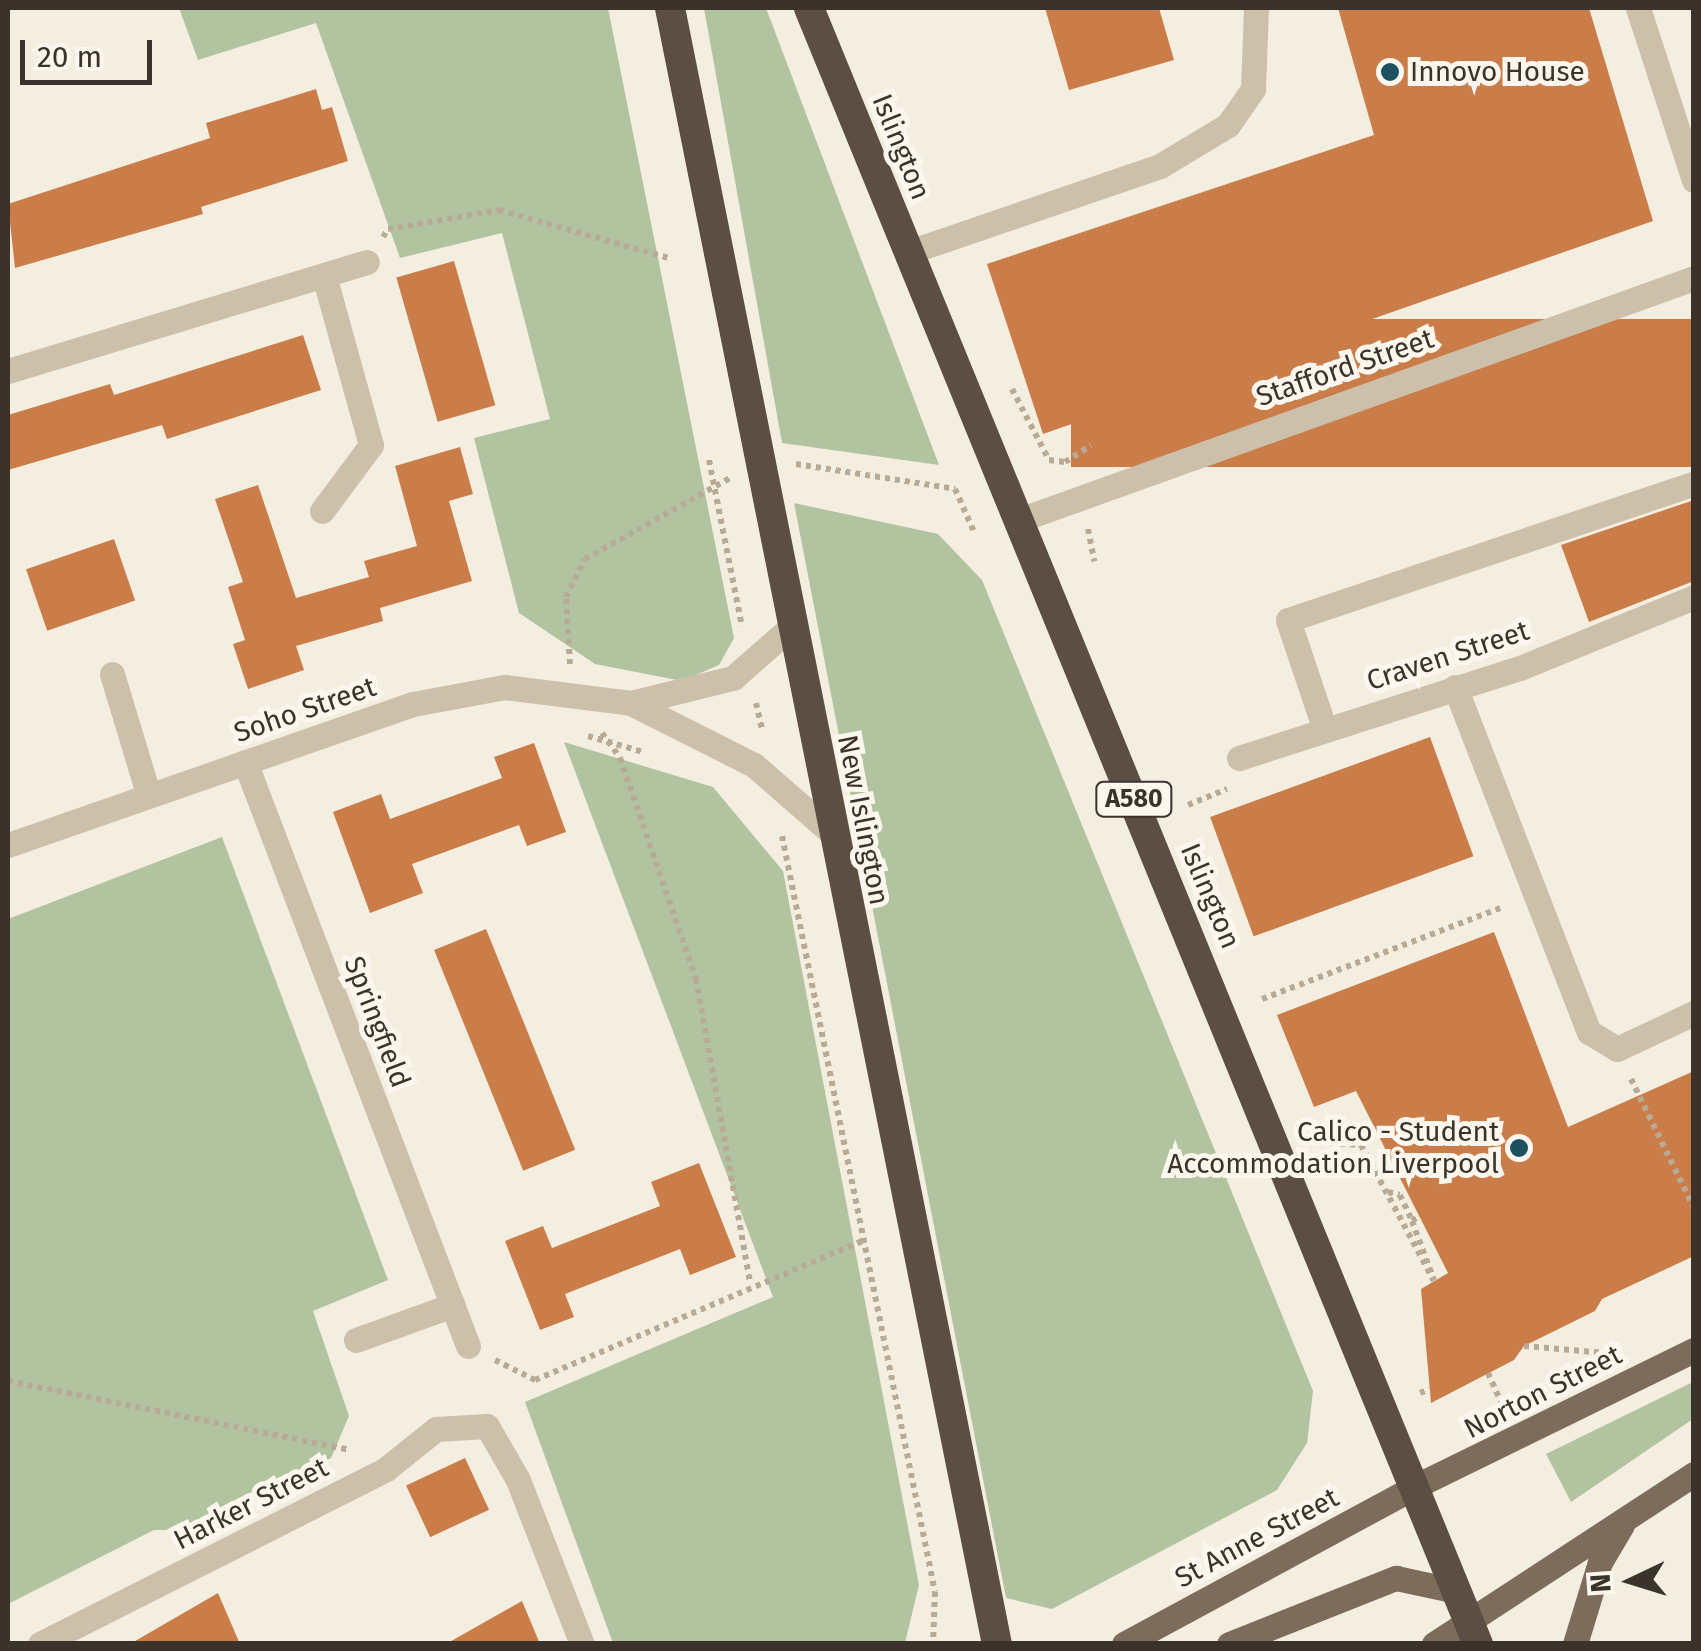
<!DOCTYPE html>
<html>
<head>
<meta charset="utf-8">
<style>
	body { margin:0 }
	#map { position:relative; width:1701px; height:1651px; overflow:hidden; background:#f4eee1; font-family:"Fira Sans",sans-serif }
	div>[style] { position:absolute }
	.green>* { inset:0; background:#b2c49f }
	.building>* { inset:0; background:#ca7c49; transform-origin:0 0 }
	.path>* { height:6px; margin-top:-3px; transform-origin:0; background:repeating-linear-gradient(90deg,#b9aa95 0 5px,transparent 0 10px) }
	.minor>* { height:25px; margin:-12.5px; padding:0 12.5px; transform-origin:12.5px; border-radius:12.5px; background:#cdc0ab }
	.major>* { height:25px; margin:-12.5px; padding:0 12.5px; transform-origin:12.5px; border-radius:12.5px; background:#7d6c5b }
	.highway>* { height:30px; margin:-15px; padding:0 15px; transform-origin:15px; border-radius:15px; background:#5c4e42 }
	.dots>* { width:28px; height:28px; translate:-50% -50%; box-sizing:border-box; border:5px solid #fbf7ee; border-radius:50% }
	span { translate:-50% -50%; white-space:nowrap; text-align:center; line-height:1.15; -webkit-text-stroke:10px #fbf7ee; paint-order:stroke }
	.shield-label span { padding:2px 8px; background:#fbf7ee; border:2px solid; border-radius:8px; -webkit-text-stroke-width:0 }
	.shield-label { font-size:25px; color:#3b322b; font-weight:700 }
	.poi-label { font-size:28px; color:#3b322b }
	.left { translate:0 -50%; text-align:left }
	.right { translate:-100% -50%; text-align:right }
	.street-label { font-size:28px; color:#3b322b }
	.frame { position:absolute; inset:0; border:10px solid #3b322b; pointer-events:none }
	.north { position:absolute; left:1581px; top:1531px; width:100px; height:100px; -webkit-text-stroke:8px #fbf7ee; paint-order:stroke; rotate:266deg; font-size:28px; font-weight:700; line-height:40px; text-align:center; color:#3b322b }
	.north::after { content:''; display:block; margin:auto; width:35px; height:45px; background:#3b322b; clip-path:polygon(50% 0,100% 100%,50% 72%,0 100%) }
	.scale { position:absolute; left:20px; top:40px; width:132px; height:45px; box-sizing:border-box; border:5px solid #3b322b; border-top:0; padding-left:12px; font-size:30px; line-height:35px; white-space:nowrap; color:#3b322b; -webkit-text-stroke:8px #fbf7ee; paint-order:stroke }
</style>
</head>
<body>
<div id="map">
	<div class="green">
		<div style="clip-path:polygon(179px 8px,608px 8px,734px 638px,719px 665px,682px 681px,595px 664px,519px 613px,474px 438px,550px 419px,502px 233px,400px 258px,316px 23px,198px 60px)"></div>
		<div style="clip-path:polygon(704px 8px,766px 8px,939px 465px,782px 443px)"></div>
		<div style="clip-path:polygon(794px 503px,938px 534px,982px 580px,1313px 1391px,1307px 1443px,1277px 1490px,1052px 1609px,1006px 1598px)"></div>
		<div style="clip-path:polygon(564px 742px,713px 787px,783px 871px,919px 1585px,905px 1643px,613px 1643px,525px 1402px,773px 1297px)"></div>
		<div style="clip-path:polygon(222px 837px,388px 1280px,313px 1311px,349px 1416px,331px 1458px,180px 1530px,154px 1530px,8px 1604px,8px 919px)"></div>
		<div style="clip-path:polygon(1693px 1382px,1693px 1419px,1571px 1502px,1546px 1454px)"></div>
	</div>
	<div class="building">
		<div style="clip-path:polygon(1045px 8px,1159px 8px,1174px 60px,1069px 90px)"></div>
		<div style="clip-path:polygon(1338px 8px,1589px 8px,1653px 221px,1043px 434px,987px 264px,1374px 135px)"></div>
		<div style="clip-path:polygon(316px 89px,322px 110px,332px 107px,348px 161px,201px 207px,203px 214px,15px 268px,8px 204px,210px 138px,206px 123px)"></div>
		<div style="left:454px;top:261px;width:150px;height:60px;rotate:74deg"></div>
		<div style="left:1694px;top:319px;width:148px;height:623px;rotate:90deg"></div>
		<div style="clip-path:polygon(303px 335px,321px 390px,167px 439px,162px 425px,8px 470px,8px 415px,110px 384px,114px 395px)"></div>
		<div style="clip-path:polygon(460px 447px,473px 494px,449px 501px,472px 581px,380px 608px,383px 621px,296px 646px,304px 670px,248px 689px,233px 644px,245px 640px,228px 587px,243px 582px,215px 499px,258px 485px,296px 598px,369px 577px,364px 561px,417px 546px,395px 466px)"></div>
		<div style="clip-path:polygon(1694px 500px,1694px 581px,1589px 622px,1561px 545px)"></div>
		<div style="left:114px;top:539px;width:65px;height:93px;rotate:71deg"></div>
		<div style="left:1430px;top:737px;width:127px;height:234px;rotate:70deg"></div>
		<div style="clip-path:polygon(534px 743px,566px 832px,527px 846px,519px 825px,412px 864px,423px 893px,370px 913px,333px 812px,381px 794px,390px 819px,502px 778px,494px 757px)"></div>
		<div style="left:486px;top:929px;width:238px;height:56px;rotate:68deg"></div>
		<div style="clip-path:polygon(1494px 932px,1568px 1127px,1694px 1071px,1694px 1256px,1602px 1299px,1595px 1311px,1524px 1346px,1514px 1360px,1431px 1403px,1421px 1289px,1448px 1273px,1356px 1091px,1314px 1107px,1277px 1015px)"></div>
		<div style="clip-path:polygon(699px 1163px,736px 1257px,690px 1275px,680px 1249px,565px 1294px,574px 1317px,540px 1330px,505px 1241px,543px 1226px,552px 1248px,660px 1206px,651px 1182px)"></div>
		<div style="left:465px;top:1458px;width:57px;height:65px;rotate:65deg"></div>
		<div style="clip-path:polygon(218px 1593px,240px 1644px,130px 1644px)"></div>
		<div style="clip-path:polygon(522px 1601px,540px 1644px,446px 1644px)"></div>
	</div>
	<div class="path">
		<div style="left:383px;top:237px;width:9px;rotate:-58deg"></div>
		<div style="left:388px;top:229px;width:113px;rotate:-9.7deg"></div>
		<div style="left:499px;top:210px;width:177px;rotate:15.8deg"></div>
		<div style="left:1012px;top:389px;width:80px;rotate:62.5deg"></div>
		<div style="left:1049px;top:460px;width:16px;rotate:7deg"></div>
		<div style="left:1065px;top:462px;width:31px;rotate:-33deg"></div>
		<div style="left:709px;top:460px;width:170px;rotate:78.8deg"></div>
		<div style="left:796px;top:464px;width:161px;rotate:8.9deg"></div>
		<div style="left:955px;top:489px;width:49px;rotate:66deg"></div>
		<div style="left:1088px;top:529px;width:33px;rotate:79deg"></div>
		<div style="left:570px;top:664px;width:67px;rotate:-93.4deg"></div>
		<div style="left:566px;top:597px;width:42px;rotate:-63.4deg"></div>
		<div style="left:585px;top:559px;width:166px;rotate:-29.2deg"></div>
		<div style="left:756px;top:703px;width:28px;rotate:77deg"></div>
		<div style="left:602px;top:733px;width:31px;rotate:54deg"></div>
		<div style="left:620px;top:758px;width:234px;rotate:71deg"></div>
		<div style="left:696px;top:979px;width:309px;rotate:79.9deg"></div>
		<div style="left:588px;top:736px;width:57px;rotate:16.2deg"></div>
		<div style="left:1188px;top:805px;width:42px;rotate:-22.3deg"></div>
		<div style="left:782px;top:836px;width:771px;rotate:78.56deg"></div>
		<div style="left:935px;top:1592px;width:52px;rotate:92.2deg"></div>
		<div style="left:1262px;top:999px;width:258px;rotate:-20.9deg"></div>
		<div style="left:1631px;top:1079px;width:144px;rotate:64deg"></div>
		<div style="left:1320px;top:1142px;width:41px;rotate:4.2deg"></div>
		<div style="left:1361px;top:1145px;width:154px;rotate:61.8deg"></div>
		<div style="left:1388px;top:1192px;width:12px;rotate:14deg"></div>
		<div style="left:1400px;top:1195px;width:29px;rotate:65deg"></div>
		<div style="left:1412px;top:1221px;width:9px;rotate:-36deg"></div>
		<div style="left:1412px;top:1221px;width:63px;rotate:69.6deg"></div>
		<div style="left:1524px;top:1346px;width:82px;rotate:4.9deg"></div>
		<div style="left:495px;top:1360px;width:45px;rotate:26.6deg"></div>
		<div style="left:535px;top:1380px;width:358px;rotate:-23deg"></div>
		<div style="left:1488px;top:1373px;width:34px;rotate:66deg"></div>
		<div style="left:8px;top:1381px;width:348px;rotate:11.4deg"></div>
		<div style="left:1420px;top:1393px;width:10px;rotate:-24deg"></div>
	</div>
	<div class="minor">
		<div style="left:1638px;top:8px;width:181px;rotate:72deg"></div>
		<div style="left:909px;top:252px;width:265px;rotate:-18.9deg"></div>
		<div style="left:1160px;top:166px;width:79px;rotate:-31.1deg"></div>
		<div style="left:1228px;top:125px;width:44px;rotate:-55.2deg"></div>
		<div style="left:1253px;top:89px;width:81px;rotate:-87.9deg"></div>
		<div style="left:8px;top:371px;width:375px;rotate:-16.9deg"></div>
		<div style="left:322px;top:511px;width:82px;rotate:-53.4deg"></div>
		<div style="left:371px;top:445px;width:176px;rotate:-105.5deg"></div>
		<div style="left:1019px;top:520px;width:717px;rotate:-19.72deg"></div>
		<div style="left:112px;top:674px;width:124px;rotate:73.2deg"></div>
		<div style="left:1455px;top:687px;width:370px;rotate:68.8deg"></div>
		<div style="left:1589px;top:1032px;width:33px;rotate:31deg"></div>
		<div style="left:1617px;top:1049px;width:85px;rotate:-25.1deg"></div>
		<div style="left:631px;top:703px;width:105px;rotate:-13.8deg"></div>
		<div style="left:733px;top:678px;width:79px;rotate:-41.4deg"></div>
		<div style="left:1324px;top:727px;width:113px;rotate:-108.6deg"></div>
		<div style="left:1288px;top:620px;width:428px;rotate:-18.6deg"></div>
		<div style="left:1239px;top:758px;width:295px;rotate:-17.8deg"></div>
		<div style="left:1520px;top:668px;width:188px;rotate:-22.2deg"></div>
		<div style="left:245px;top:762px;width:625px;rotate:69.1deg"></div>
		<div style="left:8px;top:845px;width:429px;rotate:-19.2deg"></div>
		<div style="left:413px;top:704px;width:94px;rotate:-10.5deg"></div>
		<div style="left:505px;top:687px;width:127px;rotate:7.2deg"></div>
		<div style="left:631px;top:703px;width:138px;rotate:26.8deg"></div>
		<div style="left:754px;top:765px;width:103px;rotate:41.1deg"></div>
		<div style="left:356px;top:1340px;width:103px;rotate:-19.8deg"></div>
		<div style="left:40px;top:1644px;width:388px;rotate:-26.8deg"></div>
		<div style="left:386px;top:1469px;width:64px;rotate:-38.7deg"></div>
		<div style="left:436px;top:1429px;width:51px;rotate:-3.4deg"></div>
		<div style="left:487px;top:1426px;width:62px;rotate:60.1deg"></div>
		<div style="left:518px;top:1480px;width:176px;rotate:68.7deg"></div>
	</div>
	<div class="major">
		<div style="left:1124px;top:1644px;width:334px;rotate:-28.4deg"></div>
		<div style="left:1418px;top:1485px;width:307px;rotate:-26.1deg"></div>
		<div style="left:1229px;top:1644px;width:180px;rotate:-21.6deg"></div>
		<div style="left:1396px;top:1578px;width:61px;rotate:12.2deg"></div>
		<div style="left:1434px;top:1644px;width:311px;rotate:-33.2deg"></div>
		<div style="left:1575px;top:1644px;width:86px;rotate:-73deg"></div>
		<div style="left:1600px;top:1562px;width:43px;rotate:-59.3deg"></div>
	</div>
	<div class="highway">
		<div style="left:670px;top:8px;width:1668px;rotate:78.7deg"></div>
		<div style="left:809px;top:8px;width:1768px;rotate:67.76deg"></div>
	</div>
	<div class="dots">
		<div style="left:1390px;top:72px;background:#1e515f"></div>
		<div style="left:1519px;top:1148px;background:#1e515f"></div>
	</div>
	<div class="shield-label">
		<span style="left:1134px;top:799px">A580</span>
	</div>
	<div class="poi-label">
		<span class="left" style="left:1410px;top:72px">Innovo House</span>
		<span class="right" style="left:1499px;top:1148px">Calico - Student<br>Accommodation Liverpool</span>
	</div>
	<div class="street-label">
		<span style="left:901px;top:147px;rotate:68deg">Islington</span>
		<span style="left:1345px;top:368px;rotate:-19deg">Stafford Street</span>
		<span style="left:1448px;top:656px;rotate:-18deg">Craven Street</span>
		<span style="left:305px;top:710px;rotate:-19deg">Soho Street</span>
		<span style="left:863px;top:820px;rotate:79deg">New Islington</span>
		<span style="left:1210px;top:896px;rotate:67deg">Islington</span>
		<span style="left:377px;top:1022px;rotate:69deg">Springfield</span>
		<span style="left:1543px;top:1392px;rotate:-27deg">Norton Street</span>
		<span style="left:251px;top:1504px;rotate:-27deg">Harker Street</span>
		<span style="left:1257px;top:1538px;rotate:-28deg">St Anne Street</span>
	</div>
	<div class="frame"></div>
	<div class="north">N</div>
	<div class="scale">20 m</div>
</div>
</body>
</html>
